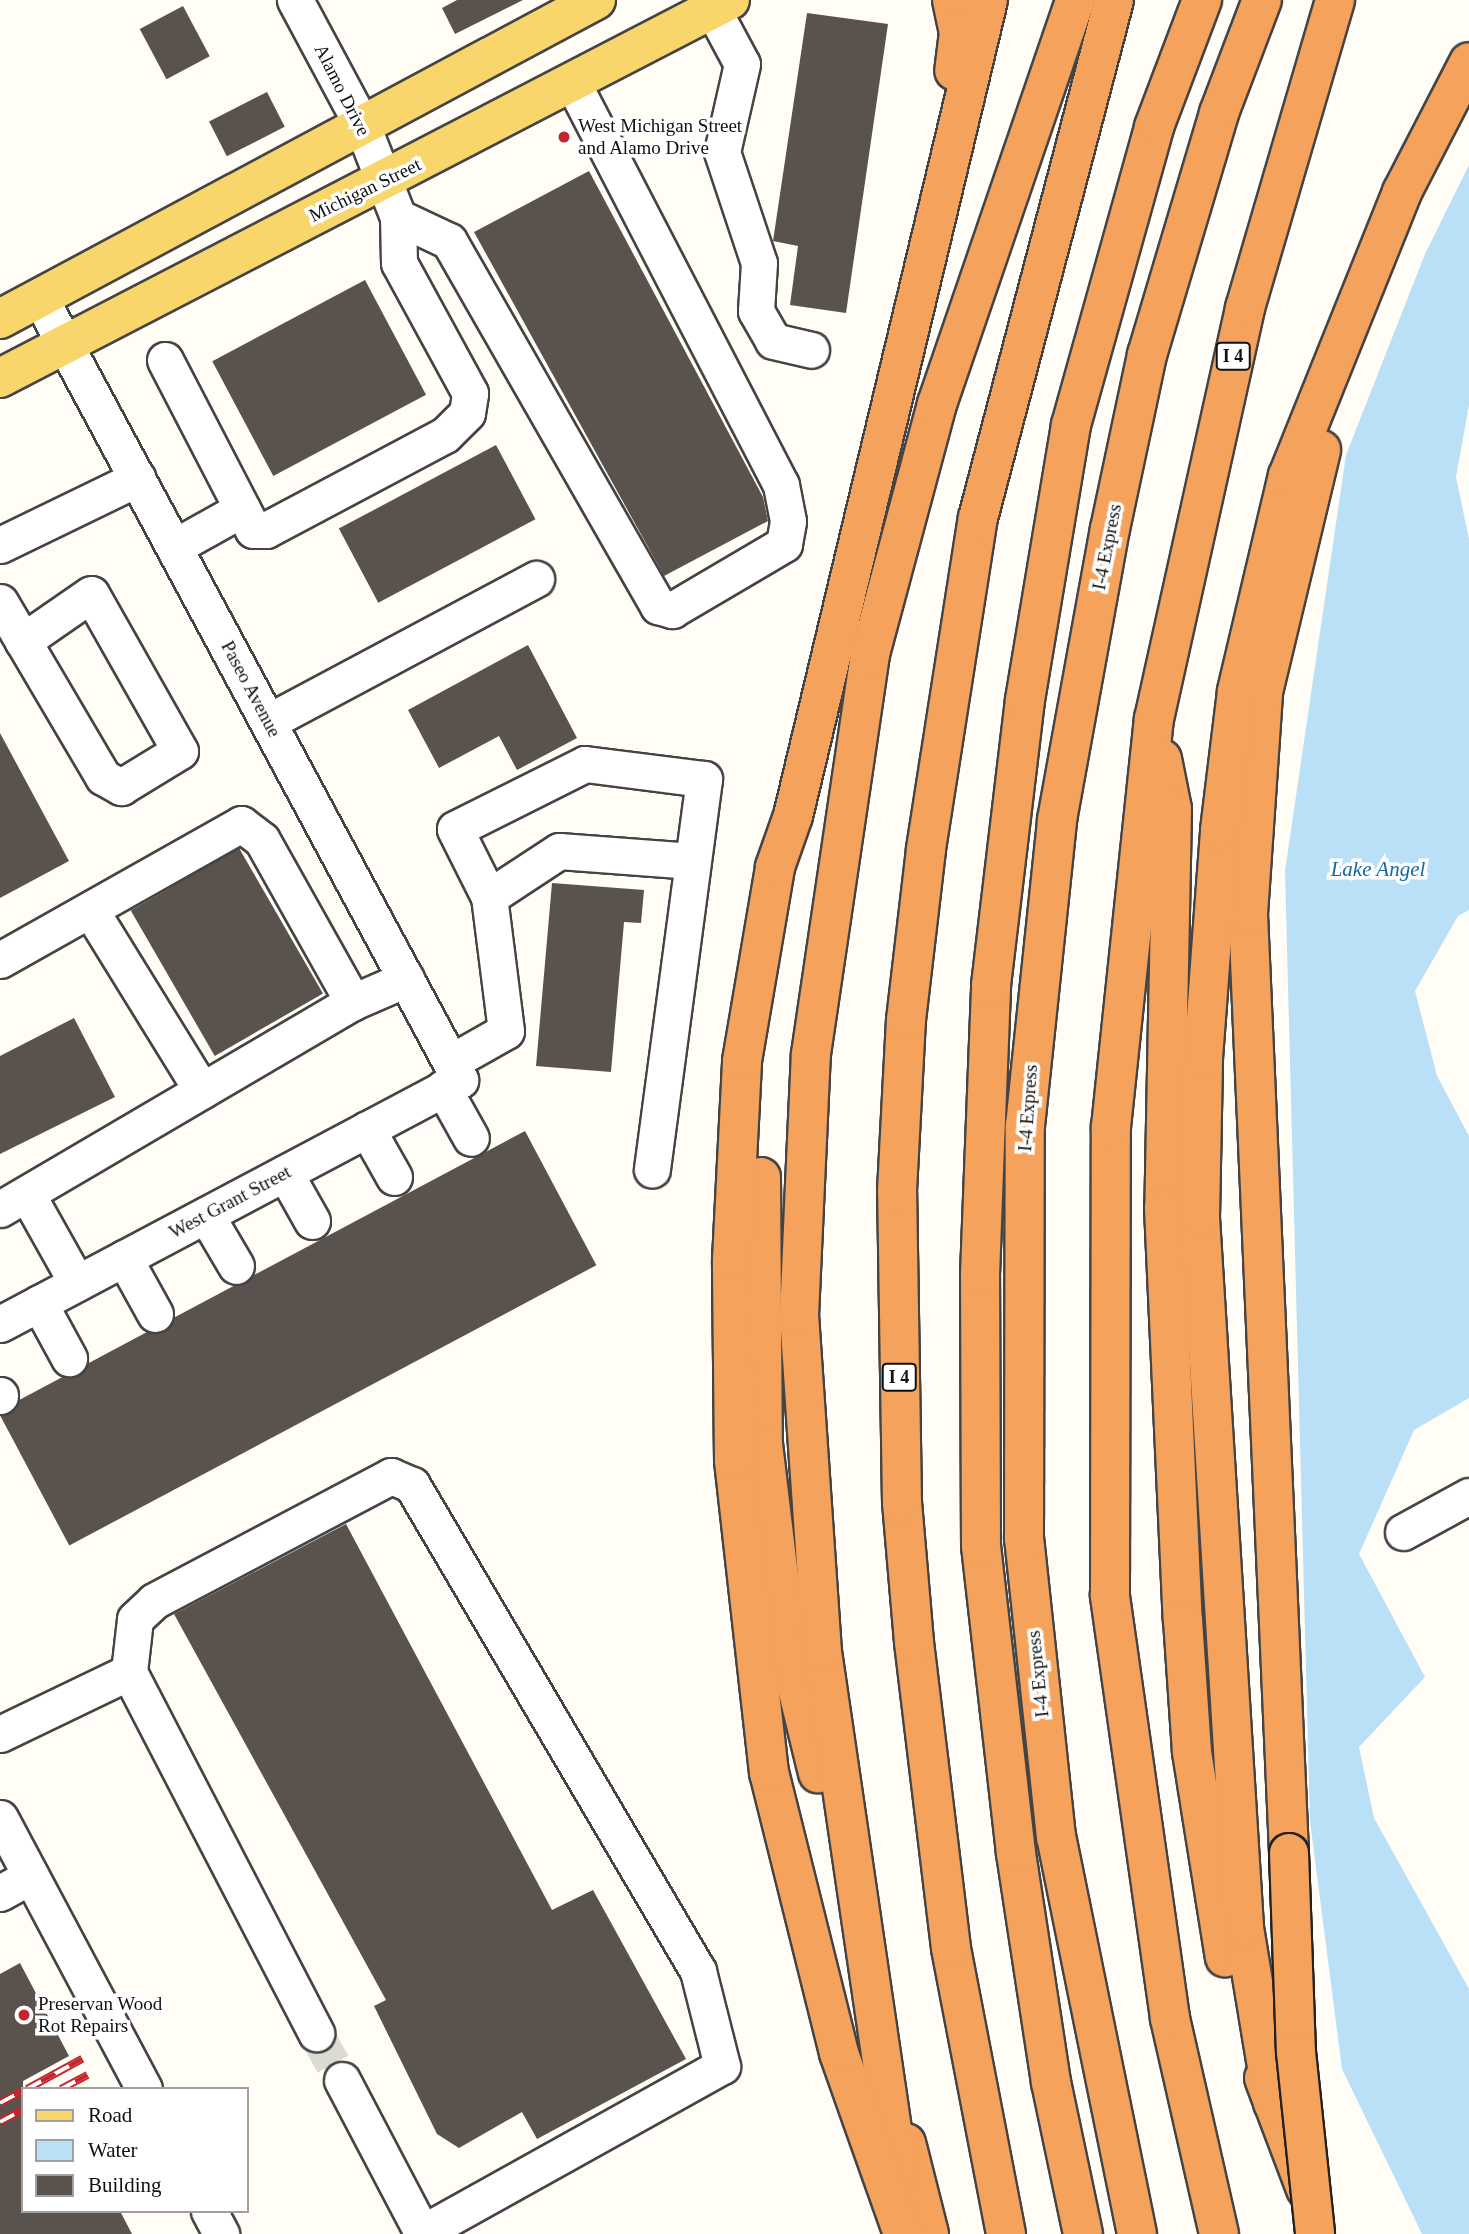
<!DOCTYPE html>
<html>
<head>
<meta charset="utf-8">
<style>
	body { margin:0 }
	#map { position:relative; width:1469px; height:2234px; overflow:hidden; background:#fffdf5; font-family:"Times New Roman",serif }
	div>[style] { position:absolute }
	.water>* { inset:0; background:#b9e0f7 }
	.building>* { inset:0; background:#5a524d; transform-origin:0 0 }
	.minor-tunnel>* { height:35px; margin-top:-17.5px; transform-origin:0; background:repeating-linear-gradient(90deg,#dbdad3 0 35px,transparent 0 53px) }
	.roads { filter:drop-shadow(2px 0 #444) drop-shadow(-2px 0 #444) drop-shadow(0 2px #444) drop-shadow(0 -2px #444) }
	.minor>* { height:35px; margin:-17.5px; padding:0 17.5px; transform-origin:17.5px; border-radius:17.5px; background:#fff }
	.major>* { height:38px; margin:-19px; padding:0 19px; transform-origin:19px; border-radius:19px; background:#f9d66b }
	.highway>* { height:38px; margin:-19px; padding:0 19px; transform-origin:19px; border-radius:19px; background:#f5a25d }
	.rail>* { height:8px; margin-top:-4px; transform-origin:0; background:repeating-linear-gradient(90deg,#fff 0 16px,#c4262e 0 32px); box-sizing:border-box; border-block:2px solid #c4262e }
	.bridges { filter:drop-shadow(2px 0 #222) drop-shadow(-2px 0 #222) drop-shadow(0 2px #222) drop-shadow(0 -2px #222) }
	.highway-bridge>* { height:38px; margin:-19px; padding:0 19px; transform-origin:19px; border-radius:19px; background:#f5a25d }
	.dots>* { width:19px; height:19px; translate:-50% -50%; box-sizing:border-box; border:4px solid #fff; border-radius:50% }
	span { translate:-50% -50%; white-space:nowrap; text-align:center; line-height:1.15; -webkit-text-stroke:7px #fff; paint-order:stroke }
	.shield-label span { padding:2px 5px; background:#fff; border:2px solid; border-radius:5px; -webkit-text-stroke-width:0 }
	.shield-label { font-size:18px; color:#111; font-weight:700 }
	.street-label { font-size:19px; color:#111 }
	.poi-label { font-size:19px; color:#111 }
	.left { translate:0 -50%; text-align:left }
	.water-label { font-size:21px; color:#1768a6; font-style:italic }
	.legend { position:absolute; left:21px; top:2087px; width:228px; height:126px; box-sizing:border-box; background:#fff; border:2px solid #a0a0a0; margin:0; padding:9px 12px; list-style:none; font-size:21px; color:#111 }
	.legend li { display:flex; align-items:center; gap:14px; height:35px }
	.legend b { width:35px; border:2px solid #a0a0a0 }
</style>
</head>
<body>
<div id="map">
	<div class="water">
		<div style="clip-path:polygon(1469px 165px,1469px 405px,1456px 477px,1469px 539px,1469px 910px,1458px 916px,1415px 991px,1437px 1076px,1469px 1136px,1469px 1398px,1414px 1430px,1359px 1554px,1425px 1677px,1359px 1747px,1374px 1818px,1469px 1989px,1469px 2234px,1422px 2234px,1342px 2069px,1310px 1821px,1285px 871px,1346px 455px,1425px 254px)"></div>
	</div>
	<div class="building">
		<div style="clip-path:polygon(457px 0,523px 0,455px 34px,442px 8px)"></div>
		<div style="left:183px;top:6px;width:57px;height:49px;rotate:62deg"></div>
		<div style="clip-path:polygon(807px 13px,888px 24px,846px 313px,790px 305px,798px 246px,773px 241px)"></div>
		<div style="left:267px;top:92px;width:39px;height:65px;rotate:63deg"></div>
		<div style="clip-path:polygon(589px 171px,763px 497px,768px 521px,664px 576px,474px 232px)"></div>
		<div style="left:365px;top:280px;width:130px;height:173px;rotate:62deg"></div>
		<div style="left:496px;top:445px;width:84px;height:178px;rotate:62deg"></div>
		<div style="clip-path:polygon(528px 645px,577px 738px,517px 770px,499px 736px,439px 768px,408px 710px)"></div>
		<div style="clip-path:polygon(0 733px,69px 861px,0 898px)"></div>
		<div style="left:239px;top:848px;width:168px;height:125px;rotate:60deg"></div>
		<div style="clip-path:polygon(552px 883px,644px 890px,641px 923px,624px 922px,611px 1072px,536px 1066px)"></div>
		<div style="clip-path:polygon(74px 1018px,115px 1097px,0 1154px,0 1056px)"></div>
		<div style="left:525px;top:1131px;width:152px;height:597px;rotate:62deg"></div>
		<div style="clip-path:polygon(346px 1524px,552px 1910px,593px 1890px,686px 2059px,537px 2139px,522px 2112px,459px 2148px,437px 2134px,374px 2006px,386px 2000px,174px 1614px)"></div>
		<div style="clip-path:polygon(20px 1963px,69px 2056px,23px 2081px,23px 2211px,120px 2211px,132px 2234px,0 2234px,0 1974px)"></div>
	</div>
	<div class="minor-tunnel">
		<div style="left:316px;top:2033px;width:54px;rotate:61deg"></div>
	</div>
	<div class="roads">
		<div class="minor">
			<div style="left:713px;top:10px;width:61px;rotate:61.8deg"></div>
			<div style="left:742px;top:64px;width:90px;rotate:102.8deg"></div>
			<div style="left:722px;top:152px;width:117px;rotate:71.6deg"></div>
			<div style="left:759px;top:263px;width:48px;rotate:93.6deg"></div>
			<div style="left:756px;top:311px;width:34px;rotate:60deg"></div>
			<div style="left:773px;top:341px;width:39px;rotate:13deg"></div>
			<div style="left:398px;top:217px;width:56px;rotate:25.2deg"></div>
			<div style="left:449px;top:241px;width:421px;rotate:60.2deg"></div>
			<div style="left:658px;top:606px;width:15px;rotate:16deg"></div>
			<div style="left:672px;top:610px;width:130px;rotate:-30.5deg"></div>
			<div style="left:784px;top:544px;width:23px;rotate:-80deg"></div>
			<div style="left:788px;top:521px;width:37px;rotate:-101deg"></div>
			<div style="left:781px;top:485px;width:453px;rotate:-117.4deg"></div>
			<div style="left:165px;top:360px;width:191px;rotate:62.6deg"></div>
			<div style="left:253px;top:530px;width:13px"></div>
			<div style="left:266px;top:530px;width:203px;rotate:-28deg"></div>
			<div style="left:445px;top:435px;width:31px;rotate:-45deg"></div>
			<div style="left:467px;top:413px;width:20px;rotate:-81deg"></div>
			<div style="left:470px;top:393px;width:148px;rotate:-118.6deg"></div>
			<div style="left:399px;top:263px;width:46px;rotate:-91.2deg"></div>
			<div style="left:398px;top:217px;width:99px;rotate:-111.4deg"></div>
			<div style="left:362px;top:125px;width:142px;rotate:-118.2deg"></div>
			<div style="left:0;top:545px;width:153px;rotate:-25.9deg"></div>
			<div style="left:174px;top:547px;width:78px;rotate:-29.2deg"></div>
			<div style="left:0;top:602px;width:203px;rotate:59.5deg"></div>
			<div style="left:103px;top:777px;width:21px;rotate:29deg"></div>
			<div style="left:121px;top:787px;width:69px;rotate:-31.4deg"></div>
			<div style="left:180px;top:751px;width:180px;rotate:-119.5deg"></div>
			<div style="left:91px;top:594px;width:83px;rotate:145.3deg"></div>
			<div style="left:268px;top:722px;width:304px;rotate:-28.1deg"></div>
			<div style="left:489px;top:897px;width:84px;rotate:-33.3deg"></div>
			<div style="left:559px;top:851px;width:134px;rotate:4.3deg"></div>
			<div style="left:91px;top:911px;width:211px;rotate:58.3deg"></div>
			<div style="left:0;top:960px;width:277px;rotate:-29.4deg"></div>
			<div style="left:241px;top:824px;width:26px;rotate:37deg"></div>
			<div style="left:262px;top:840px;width:186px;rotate:60.7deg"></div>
			<div style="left:451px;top:1062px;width:63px;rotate:-29.4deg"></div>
			<div style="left:506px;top:1031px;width:135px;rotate:-97.2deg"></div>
			<div style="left:489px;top:897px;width:76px;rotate:-116.6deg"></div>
			<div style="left:455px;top:829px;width:145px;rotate:-26.6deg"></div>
			<div style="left:585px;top:764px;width:120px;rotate:7.2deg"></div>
			<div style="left:704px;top:779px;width:394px;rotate:97.6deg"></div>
			<div style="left:443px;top:1088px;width:57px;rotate:60.8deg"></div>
			<div style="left:367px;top:1129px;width:55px;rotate:60.6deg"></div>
			<div style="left:285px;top:1173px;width:55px;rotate:60.6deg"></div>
			<div style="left:27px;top:1194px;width:102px;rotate:60.7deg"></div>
			<div style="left:0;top:1209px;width:409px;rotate:-30.4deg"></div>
			<div style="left:353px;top:1002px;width:58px;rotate:-23.5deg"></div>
			<div style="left:206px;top:1215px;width:59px;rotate:59.5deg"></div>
			<div style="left:124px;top:1258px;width:64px;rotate:61deg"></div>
			<div style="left:39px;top:1303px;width:63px;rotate:61.4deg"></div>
			<div style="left:0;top:1324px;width:521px;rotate:-27.94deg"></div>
			<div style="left:460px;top:1080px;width:885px;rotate:-118.24deg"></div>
			<div style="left:0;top:1395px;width:1px;rotate:90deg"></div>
			<div style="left:1403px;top:1532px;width:75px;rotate:-28.6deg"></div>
			<div style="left:129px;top:1672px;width:53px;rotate:-83.5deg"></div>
			<div style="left:135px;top:1619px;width:26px;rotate:-43deg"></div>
			<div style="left:154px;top:1601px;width:268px;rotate:-27.8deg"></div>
			<div style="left:391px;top:1476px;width:23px;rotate:23deg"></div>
			<div style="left:412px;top:1485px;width:564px;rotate:59.52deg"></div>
			<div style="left:698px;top:1971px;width:98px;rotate:75.8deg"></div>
			<div style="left:722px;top:2066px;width:343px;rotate:150.9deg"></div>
			<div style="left:0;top:1734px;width:143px;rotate:-25.7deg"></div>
			<div style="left:129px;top:1672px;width:407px;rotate:62.6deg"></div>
			<div style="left:0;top:1818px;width:307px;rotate:62deg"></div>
			<div style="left:0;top:1893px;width:35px;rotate:-29deg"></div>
			<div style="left:342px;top:2080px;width:174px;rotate:62.3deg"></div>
			<div style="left:209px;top:2211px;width:26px;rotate:62deg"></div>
		</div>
		<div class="major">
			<div style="left:0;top:319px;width:676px;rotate:-28.16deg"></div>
			<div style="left:0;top:378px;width:822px;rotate:-27.38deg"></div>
		</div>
		<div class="highway">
			<div style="left:952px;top:0;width:33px;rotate:78deg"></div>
			<div style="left:959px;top:32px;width:39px;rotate:97deg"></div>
			<div style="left:1162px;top:759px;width:51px;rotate:78.7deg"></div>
			<div style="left:1172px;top:809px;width:399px;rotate:91.1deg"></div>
			<div style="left:1164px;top:1208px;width:412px;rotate:87.4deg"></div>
			<div style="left:1183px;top:1620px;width:132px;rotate:86.1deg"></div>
			<div style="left:1192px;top:1752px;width:208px;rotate:80.9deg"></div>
			<div style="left:761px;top:1177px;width:267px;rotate:89.6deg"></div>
			<div style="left:763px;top:1444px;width:209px;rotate:83.1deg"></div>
			<div style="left:788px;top:1651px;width:126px;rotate:76.2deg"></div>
			<div style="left:1289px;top:1853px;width:940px;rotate:-92.5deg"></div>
			<div style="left:1248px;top:914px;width:223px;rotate:-86.1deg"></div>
			<div style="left:1263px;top:692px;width:249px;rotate:-76.5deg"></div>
			<div style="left:1264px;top:2078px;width:119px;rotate:69.3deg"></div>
			<div style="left:1273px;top:2103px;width:178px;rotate:-99.4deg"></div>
			<div style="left:1244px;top:1927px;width:710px;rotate:-93.55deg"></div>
			<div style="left:1200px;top:1218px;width:160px;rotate:-88.9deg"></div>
			<div style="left:1203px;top:1058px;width:229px;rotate:-85.7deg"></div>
			<div style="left:1220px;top:830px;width:140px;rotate:-83deg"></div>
			<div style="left:1237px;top:691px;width:221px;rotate:-76.7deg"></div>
			<div style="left:1288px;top:476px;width:306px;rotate:-68.1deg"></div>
			<div style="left:1402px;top:192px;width:146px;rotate:-62.7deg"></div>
			<div style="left:906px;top:2143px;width:94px;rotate:75.8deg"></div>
			<div style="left:899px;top:2177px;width:531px;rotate:-98.34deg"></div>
			<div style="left:822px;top:1652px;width:337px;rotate:-93.9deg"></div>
			<div style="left:799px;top:1316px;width:262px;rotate:-87.4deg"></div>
			<div style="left:811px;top:1054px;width:404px;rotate:-81.6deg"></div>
			<div style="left:870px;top:654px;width:259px;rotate:-75deg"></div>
			<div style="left:937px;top:404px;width:427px;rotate:-71.1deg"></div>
			<div style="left:903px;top:2234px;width:192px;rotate:-109.5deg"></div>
			<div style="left:839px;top:2053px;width:289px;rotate:-104deg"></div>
			<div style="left:769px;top:1773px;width:315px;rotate:-96.4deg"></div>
			<div style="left:734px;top:1460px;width:200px;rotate:-90.6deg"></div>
			<div style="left:732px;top:1260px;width:199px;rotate:-87.1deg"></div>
			<div style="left:742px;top:1061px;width:197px;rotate:-80.3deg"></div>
			<div style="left:775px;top:867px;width:54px;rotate:-70.6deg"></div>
			<div style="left:793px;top:816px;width:839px;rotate:-76.56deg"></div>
			<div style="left:1006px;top:2234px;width:291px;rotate:-100.9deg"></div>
			<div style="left:951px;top:1948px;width:308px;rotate:-96.9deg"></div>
			<div style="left:914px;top:1642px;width:140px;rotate:-94.9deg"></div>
			<div style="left:902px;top:1503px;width:312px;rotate:-90.9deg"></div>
			<div style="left:897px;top:1191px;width:171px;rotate:-87deg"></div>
			<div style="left:906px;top:1020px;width:172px;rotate:-83.3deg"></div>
			<div style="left:926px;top:849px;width:335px;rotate:-81.1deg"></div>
			<div style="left:978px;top:518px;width:536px;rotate:-75.29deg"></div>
			<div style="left:1083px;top:2234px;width:155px;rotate:-101.9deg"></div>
			<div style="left:1051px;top:2082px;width:232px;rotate:-98.7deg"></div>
			<div style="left:1016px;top:1853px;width:309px;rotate:-96.5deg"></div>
			<div style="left:981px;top:1546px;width:271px;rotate:-90.2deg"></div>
			<div style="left:980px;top:1275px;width:290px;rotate:-87.8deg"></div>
			<div style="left:991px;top:985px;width:287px;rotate:-83.2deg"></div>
			<div style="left:1025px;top:700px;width:279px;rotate:-80.5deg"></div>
			<div style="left:1071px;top:425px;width:309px;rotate:-74.4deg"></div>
			<div style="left:1154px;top:127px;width:136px;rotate:-69.3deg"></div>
			<div style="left:1137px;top:2234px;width:405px;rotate:-101.5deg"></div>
			<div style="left:1056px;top:1837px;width:300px;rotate:-96.1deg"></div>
			<div style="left:1024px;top:1539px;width:413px;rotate:-89.9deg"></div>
			<div style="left:1025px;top:1126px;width:308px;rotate:-84deg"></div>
			<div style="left:1057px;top:820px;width:296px;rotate:-79.7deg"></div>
			<div style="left:1110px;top:529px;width:178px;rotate:-78deg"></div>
			<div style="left:1147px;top:355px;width:252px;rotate:-73.4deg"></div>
			<div style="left:1219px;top:113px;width:121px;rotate:-69.2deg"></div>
			<div style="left:1219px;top:2234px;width:221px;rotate:-102.8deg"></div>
			<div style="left:1170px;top:2018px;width:427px;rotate:-98.1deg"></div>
			<div style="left:1110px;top:1595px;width:468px;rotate:-89.9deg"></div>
			<div style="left:1111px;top:1127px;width:410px;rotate:-84deg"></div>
			<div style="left:1154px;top:719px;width:421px;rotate:-77.5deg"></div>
			<div style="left:1245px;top:308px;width:321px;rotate:-73.7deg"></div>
		</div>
	</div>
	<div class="rail">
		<div style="left:27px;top:2089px;width:63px;rotate:-28.6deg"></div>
		<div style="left:61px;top:2089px;width:30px;rotate:-28deg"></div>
		<div style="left:0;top:2103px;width:26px;rotate:-28deg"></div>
		<div style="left:0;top:2122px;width:26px;rotate:-28deg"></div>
	</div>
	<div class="bridges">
		<div class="highway-bridge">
			<div style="left:1289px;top:1853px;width:199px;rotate:88deg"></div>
			<div style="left:1296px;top:2052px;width:183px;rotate:84deg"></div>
		</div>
	</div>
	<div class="dots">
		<div style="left:564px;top:137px;background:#c4262e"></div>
		<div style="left:24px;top:2015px;background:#c4262e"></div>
	</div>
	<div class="shield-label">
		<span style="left:1233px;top:356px">I 4</span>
		<span style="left:899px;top:1377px">I 4</span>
	</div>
	<div class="street-label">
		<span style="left:342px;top:90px;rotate:63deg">Alamo Drive</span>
		<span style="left:365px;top:190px;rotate:-26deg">Michigan Street</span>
		<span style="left:1107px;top:547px;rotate:-79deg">I-4 Express</span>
		<span style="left:251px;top:689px;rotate:62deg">Paseo Avenue</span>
		<span style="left:1028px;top:1108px;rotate:-86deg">I-4 Express</span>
		<span style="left:230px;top:1202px;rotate:-28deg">West Grant Street</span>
		<span style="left:1038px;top:1674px;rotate:-96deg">I-4 Express</span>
	</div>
	<div class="poi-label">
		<span class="left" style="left:578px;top:137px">West Michigan Street<br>and Alamo Drive</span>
		<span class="left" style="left:38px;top:2015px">Preservan Wood<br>Rot Repairs</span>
	</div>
	<div class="water-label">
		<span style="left:1378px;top:869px">Lake Angel</span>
	</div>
	<ul class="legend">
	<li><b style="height:9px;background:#f9d66b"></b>Road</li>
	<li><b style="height:19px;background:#b9e0f7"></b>Water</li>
	<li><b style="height:19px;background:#5a524d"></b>Building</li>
	</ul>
</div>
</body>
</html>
